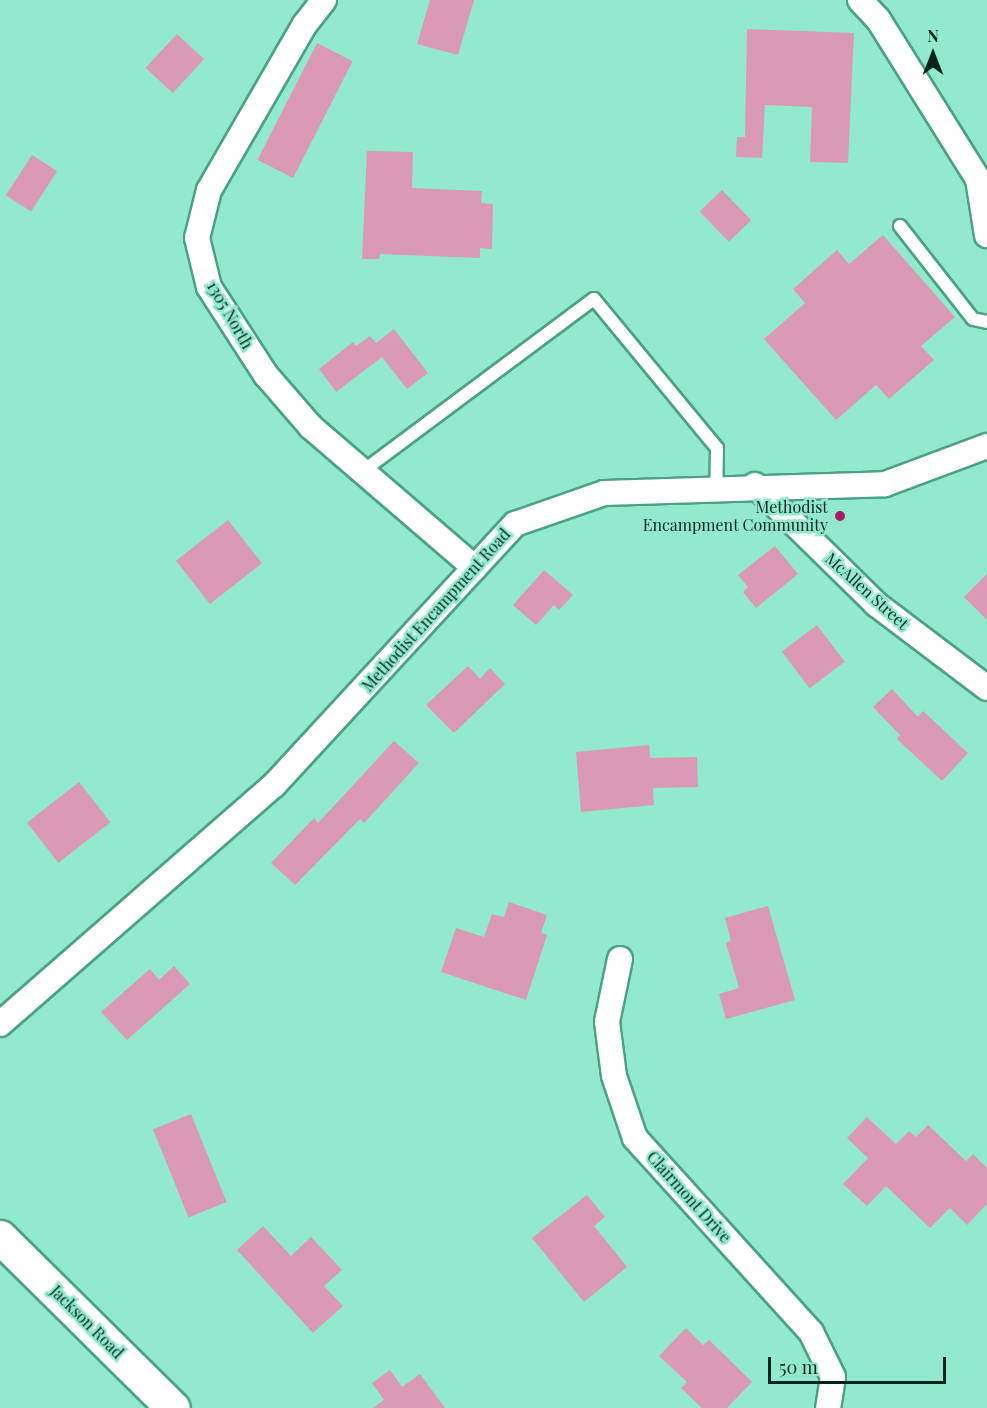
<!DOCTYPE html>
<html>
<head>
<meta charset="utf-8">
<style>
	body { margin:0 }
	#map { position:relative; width:987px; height:1408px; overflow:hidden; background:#92e9ce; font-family:"Playfair Display",serif }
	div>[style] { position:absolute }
	.building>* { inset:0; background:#da9ab5; transform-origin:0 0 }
	.roads { filter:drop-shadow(2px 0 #4aa188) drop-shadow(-2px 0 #4aa188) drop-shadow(0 2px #4aa188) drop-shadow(0 -2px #4aa188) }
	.lane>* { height:12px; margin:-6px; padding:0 6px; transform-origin:6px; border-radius:6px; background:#fff }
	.street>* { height:24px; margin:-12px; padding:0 12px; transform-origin:12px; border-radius:12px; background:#fff }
	.secondary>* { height:33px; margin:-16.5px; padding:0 16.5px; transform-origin:16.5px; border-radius:16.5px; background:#fff }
	.dots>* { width:16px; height:16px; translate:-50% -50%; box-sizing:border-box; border:3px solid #92e9ce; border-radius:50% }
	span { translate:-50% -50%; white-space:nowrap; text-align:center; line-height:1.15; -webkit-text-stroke:5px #92e9ce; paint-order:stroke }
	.street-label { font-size:16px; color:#00261c }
	.poi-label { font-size:16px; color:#00261c }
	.right { translate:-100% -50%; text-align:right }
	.north { position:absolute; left:903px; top:24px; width:60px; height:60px; -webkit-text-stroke:4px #92e9ce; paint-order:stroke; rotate:0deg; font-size:16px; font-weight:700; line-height:24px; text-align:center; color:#00261c }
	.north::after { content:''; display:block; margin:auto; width:21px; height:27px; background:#00261c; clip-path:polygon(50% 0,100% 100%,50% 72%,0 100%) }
	.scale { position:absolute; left:768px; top:1357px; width:178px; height:27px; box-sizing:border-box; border:3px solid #00261c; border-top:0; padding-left:8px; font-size:18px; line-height:21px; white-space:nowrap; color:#00261c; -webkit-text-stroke:4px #92e9ce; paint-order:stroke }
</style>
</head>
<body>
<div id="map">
	<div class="building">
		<div style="clip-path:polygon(430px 0,474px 0,458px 55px,417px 44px)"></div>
		<div style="clip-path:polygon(747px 29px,854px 33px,848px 163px,810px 162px,812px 107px,765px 105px,762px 158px,736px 157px,737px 137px,745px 137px)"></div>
		<div style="left:177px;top:34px;width:37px;height:46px;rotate:43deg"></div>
		<div style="left:317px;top:43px;width:40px;height:131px;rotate:27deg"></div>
		<div style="clip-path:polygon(367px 151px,413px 152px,412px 188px,482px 191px,481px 203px,493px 204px,492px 249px,480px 248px,480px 258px,380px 254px,379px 259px,362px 259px)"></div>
		<div style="left:32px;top:155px;width:30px;height:48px;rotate:33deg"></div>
		<div style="left:722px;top:190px;width:42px;height:31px;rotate:46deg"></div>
		<div style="clip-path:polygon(883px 235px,955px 317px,921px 346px,934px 360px,889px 399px,876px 385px,836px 420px,764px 339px,805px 303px,793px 289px,837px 250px,849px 264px)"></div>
		<div style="clip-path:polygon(394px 329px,428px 373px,407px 389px,382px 357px,336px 392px,319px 369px,353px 342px,356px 346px,370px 336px,376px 343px)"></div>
		<div style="left:228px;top:520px;width:55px;height:66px;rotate:52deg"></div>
		<div style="clip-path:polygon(775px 546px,798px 574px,756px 608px,743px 592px,748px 587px,738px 575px)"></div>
		<div style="clip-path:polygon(544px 570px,573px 595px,559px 610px,554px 605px,536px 625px,513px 605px)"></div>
		<div style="clip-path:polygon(987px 574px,987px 620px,964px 597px)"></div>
		<div style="left:817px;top:625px;width:46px;height:44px;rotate:53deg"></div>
		<div style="clip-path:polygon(468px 666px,480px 679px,490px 668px,505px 684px,454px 733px,426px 705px)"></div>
		<div style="clip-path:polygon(892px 689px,918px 717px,923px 711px,968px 753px,942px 781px,897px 739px,900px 735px,873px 707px)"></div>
		<div style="clip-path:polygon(394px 741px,419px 763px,364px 823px,360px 819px,295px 885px,271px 863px,314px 818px,318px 823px)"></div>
		<div style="clip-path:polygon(649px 745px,650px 758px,697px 757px,698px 787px,653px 788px,654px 805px,581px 812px,576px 752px)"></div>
		<div style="left:79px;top:782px;width:51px;height:66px;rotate:52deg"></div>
		<div style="clip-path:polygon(509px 902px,547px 915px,541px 933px,547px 935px,526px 1000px,441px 972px,456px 928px,484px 937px,492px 914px,504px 917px)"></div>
		<div style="clip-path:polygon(768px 906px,795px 1000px,726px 1019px,719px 994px,739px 988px,726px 943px,731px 941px,725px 918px)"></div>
		<div style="clip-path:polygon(174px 966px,190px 984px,127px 1040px,101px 1012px,150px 969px,159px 980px)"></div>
		<div style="left:191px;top:1114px;width:95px;height:41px;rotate:68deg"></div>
		<div style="clip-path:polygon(867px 1117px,896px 1144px,909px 1131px,916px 1137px,928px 1125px,966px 1161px,973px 1154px,987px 1168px,987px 1204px,967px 1225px,950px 1208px,930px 1228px,886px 1186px,867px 1206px,843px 1184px,868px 1158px,847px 1138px)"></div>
		<div style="clip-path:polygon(587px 1195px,605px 1217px,594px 1226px,627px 1267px,584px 1302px,532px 1238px)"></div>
		<div style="clip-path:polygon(263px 1226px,291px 1256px,311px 1237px,342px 1270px,324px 1286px,343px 1306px,313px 1333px,237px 1250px)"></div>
		<div style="clip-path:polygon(686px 1328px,703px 1345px,709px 1340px,752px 1382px,727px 1408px,702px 1408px,681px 1388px,687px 1382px,659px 1356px)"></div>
		<div style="clip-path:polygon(390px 1370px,402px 1387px,420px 1374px,445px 1408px,373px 1408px,384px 1400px,372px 1383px)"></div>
	</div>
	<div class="roads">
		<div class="lane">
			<div style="left:900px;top:226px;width:118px;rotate:51.9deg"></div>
			<div style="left:973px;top:319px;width:14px;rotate:12deg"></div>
			<div style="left:363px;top:471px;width:288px;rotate:-36.7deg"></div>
			<div style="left:594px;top:299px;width:193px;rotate:50.5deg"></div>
			<div style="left:717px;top:448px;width:39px;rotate:91deg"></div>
		</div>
		<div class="street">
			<div style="left:324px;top:0;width:31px;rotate:128deg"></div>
			<div style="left:305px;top:24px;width:192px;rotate:120deg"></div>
			<div style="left:209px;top:190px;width:49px;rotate:104deg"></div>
			<div style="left:197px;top:238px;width:50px;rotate:76.2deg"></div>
			<div style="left:209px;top:287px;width:105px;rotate:57.1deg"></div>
			<div style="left:266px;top:375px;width:69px;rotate:49.1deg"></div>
			<div style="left:311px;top:427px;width:216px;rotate:40.7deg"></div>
			<div style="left:860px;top:0;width:26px;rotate:47deg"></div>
			<div style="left:878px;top:19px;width:189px;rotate:58deg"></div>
			<div style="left:978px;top:179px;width:57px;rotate:80.9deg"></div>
			<div style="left:755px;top:485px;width:170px;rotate:44.5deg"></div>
			<div style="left:876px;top:604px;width:139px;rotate:37.1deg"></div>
			<div style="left:620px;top:959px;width:64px;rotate:101.7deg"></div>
			<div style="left:607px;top:1022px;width:54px;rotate:82.6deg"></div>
			<div style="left:614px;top:1076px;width:65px;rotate:71.3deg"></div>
			<div style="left:635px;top:1138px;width:262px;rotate:47.8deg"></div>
			<div style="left:811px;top:1332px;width:50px;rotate:63.9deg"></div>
			<div style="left:833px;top:1377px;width:31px;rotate:99deg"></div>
			<div style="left:0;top:1024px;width:364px;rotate:-41.1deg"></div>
			<div style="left:274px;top:785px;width:355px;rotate:-47.3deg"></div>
			<div style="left:515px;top:524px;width:94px;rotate:-19.2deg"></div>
			<div style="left:604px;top:493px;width:281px;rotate:-1.8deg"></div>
			<div style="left:885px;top:484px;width:109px;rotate:-20.4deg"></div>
		</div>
		<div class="secondary">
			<div style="left:0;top:1237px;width:243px;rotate:44.7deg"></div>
		</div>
	</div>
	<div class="dots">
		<div style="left:840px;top:516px;background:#a21c68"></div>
	</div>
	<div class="street-label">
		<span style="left:230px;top:315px;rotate:60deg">1305 North</span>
		<span style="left:867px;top:591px;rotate:42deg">McAllen Street</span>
		<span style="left:436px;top:610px;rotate:-48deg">Methodist Encampment Road</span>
		<span style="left:689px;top:1197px;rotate:48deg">Clairmont Drive</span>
		<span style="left:87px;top:1322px;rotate:45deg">Jackson Road</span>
	</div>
	<div class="poi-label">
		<span class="right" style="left:828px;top:516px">Methodist<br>Encampment Community</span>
	</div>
	<div class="north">N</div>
	<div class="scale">50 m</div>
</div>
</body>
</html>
